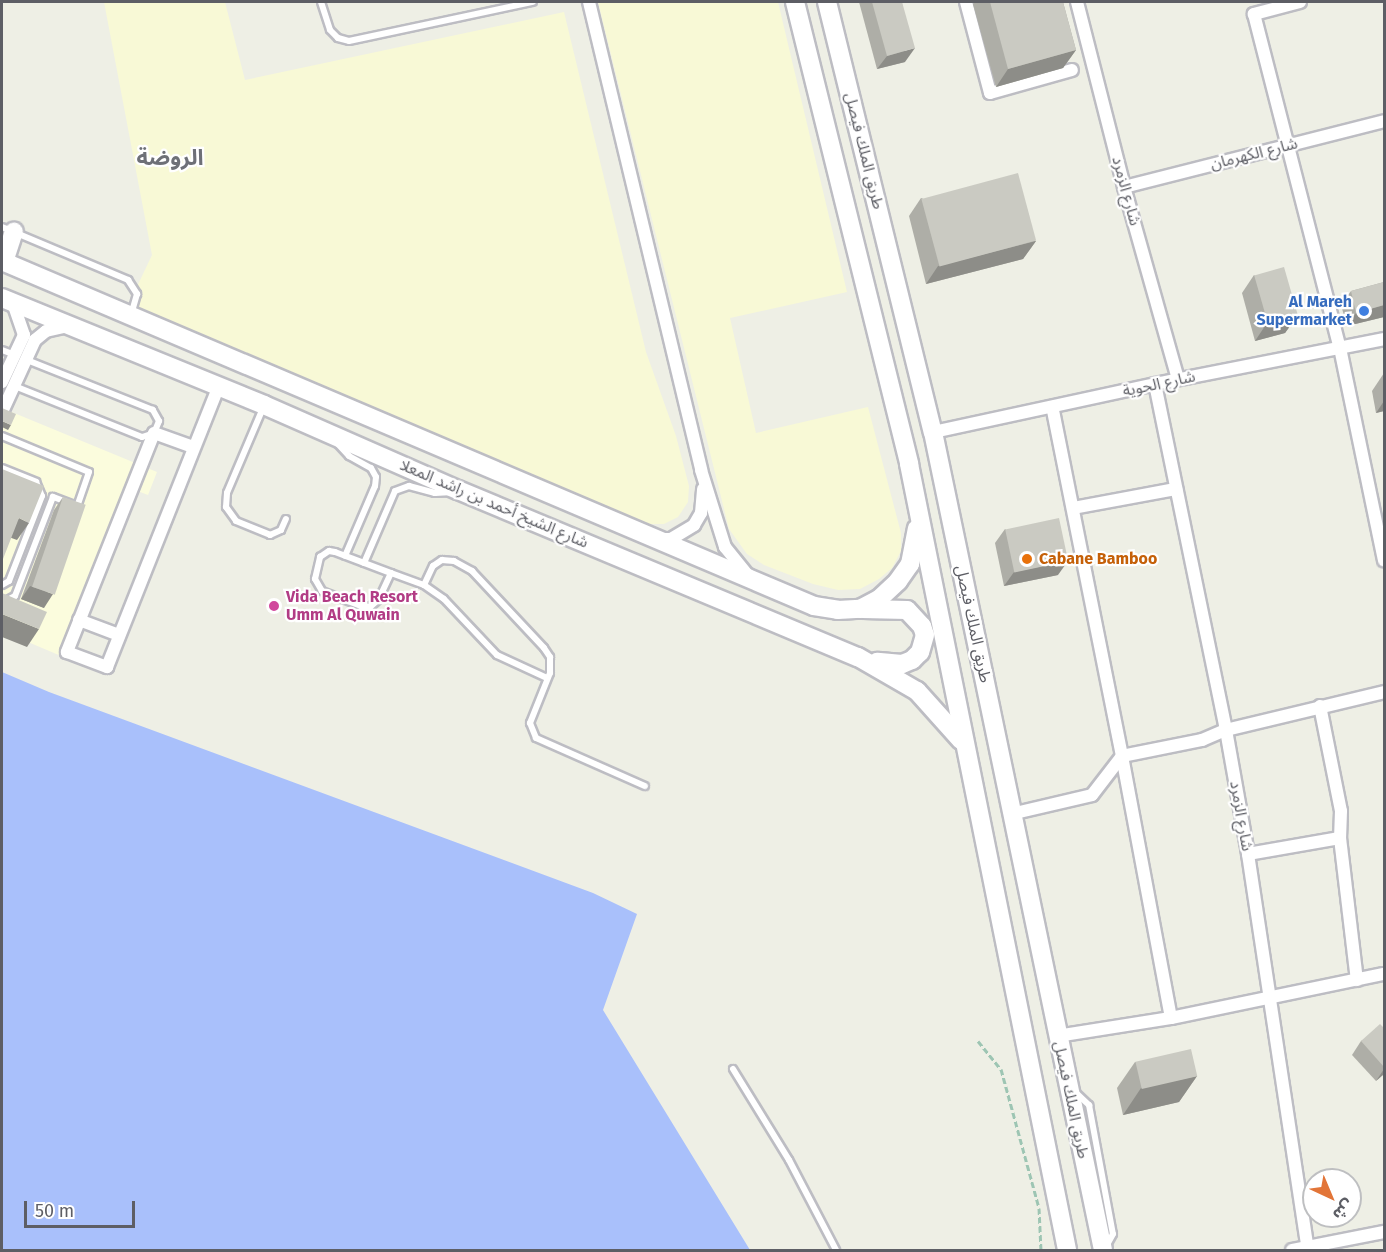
<!DOCTYPE html>
<html>
<head>
<meta charset="utf-8">
<style>
	body { margin:0 }
	#map { position:relative; width:1386px; height:1252px; overflow:hidden; background:#eeefe5; font-family:"Fira Sans","Noto Sans Arabic",sans-serif }
	div>[style] { position:absolute }
	.commercial>* { inset:0; background:#fbfcdd }
	.sand>* { inset:0; background:#f8f9d6 }
	.water>* { inset:0; background:#a9c0fb }
	.path>* { height:3px; margin-top:-1.5px; transform-origin:0; background:repeating-linear-gradient(90deg,#9dc5b3 0 6px,transparent 0 9px) }
	.roads { filter:drop-shadow(2px 0 #bdbdc3) drop-shadow(-2px 0 #bdbdc3) drop-shadow(0 2px #bdbdc3) drop-shadow(0 -2px #bdbdc3) }
	.lane>* { height:6px; margin:-3px; padding:0 3px; transform-origin:3px; border-radius:3px; background:#fff }
	.street>* { height:12px; margin:-6px; padding:0 6px; transform-origin:6px; border-radius:6px; background:#fff }
	.secondary>* { height:18px; margin:-9px; padding:0 9px; transform-origin:9px; border-radius:9px; background:#fff }
	.wall>* { inset:0; background:#aeaea7 }
	.shaded-wall>* { inset:0; background:#8d8d88 }
	.building>* { inset:0; background:#cacac2; transform-origin:0 0 }
	.dots>* { width:16px; height:16px; translate:-50% -50%; box-sizing:border-box; border:3px solid #fff; border-radius:50% }
	span { translate:-50% -50%; white-space:nowrap; text-align:center; line-height:1.15; -webkit-text-stroke:4.5px #fff; paint-order:stroke }
	.street-label { font-size:16px; color:#5d5e65 }
	.shop-label { font-size:16px; color:#366cbe; font-weight:700 }
	.right { translate:-100% -50%; text-align:right }
	.food-label { font-size:16px; color:#c56008; font-weight:700 }
	.left { translate:0 -50%; text-align:left }
	.hotel-label { font-size:16px; color:#b23c85; font-weight:700 }
	.district-label { font-size:22px; color:#6e7077; font-weight:700 }
	.frame { position:absolute; inset:0; border:3px solid #5d5e65; pointer-events:none }
	.north { position:absolute; left:1302px; top:1168px; width:60px; height:60px; box-sizing:border-box; background:#fff; border:2px solid #bebfc1; border-radius:50%; rotate:136deg; font-size:16px; font-weight:700; line-height:24px; text-align:center; color:#5d5e65 }
	.north::after { content:''; display:block; margin:auto; width:21px; height:27px; background:#e27538; clip-path:polygon(50% 0,100% 100%,50% 72%,0 100%) }
	.scale { position:absolute; left:24px; top:1201px; width:111px; height:27px; box-sizing:border-box; border:3px solid #5d5e65; border-top:0; padding-left:8px; font-size:18px; line-height:21px; white-space:nowrap; color:#5d5e65; -webkit-text-stroke:4px #fff; paint-order:stroke }
</style>
</head>
<body>
<div id="map">
	<div class="commercial">
		<div style="clip-path:polygon(2px 408px,157px 472px,148px 495px,127px 487px,61px 656px,2px 631px)"></div>
	</div>
	<div class="sand">
		<div style="clip-path:polygon(104px 2px,225px 2px,245px 80px,564px 12px,646px 352px,676px 436px,689px 486px,688px 502px,678px 517px,664px 524px,644px 524px,139px 312px,133px 295px,152px 255px)"></div>
		<div style="clip-path:polygon(598px 2px,778px 2px,847px 292px,730px 318px,756px 433px,868px 407px,901px 533px,901px 551px,892px 568px,879px 579px,860px 589px,838px 590px,813px 584px,764px 565px,747px 554px,729px 529px)"></div>
	</div>
	<div class="water">
		<div style="clip-path:polygon(2px 672px,49px 692px,593px 893px,637px 914px,603px 1010px,750px 1250px,2px 1250px)"></div>
	</div>
	<div class="path">
		<div style="left:978px;top:1041px;width:36px;rotate:51deg"></div>
		<div style="left:1001px;top:1069px;width:144px;rotate:74.7deg"></div>
		<div style="left:1039px;top:1208px;width:42px;rotate:87.3deg"></div>
	</div>
	<div class="roads">
		<div class="lane">
			<div style="left:321px;top:2px;width:29px;rotate:72deg"></div>
			<div style="left:330px;top:30px;width:11px;rotate:45deg"></div>
			<div style="left:338px;top:38px;width:11px;rotate:15deg"></div>
			<div style="left:349px;top:41px;width:188px;rotate:-12deg"></div>
			<div style="left:2px;top:227px;width:137px;rotate:22.8deg"></div>
			<div style="left:128px;top:280px;width:17px;rotate:57deg"></div>
			<div style="left:137px;top:294px;width:22px;rotate:106deg"></div>
			<div style="left:2px;top:350px;width:14px;rotate:21deg"></div>
			<div style="left:12px;top:385px;width:140px;rotate:21.8deg"></div>
			<div style="left:142px;top:437px;width:13px;rotate:-18deg"></div>
			<div style="left:154px;top:433px;width:13px;rotate:-67deg"></div>
			<div style="left:159px;top:421px;width:13px;rotate:-119deg"></div>
			<div style="left:153px;top:410px;width:139px;rotate:-158.4deg"></div>
			<div style="left:263px;top:408px;width:92px;rotate:113deg"></div>
			<div style="left:227px;top:493px;width:14px;rotate:94deg"></div>
			<div style="left:226px;top:507px;width:17px;rotate:54deg"></div>
			<div style="left:236px;top:521px;width:37px;rotate:22deg"></div>
			<div style="left:270px;top:535px;width:12px;rotate:-24deg"></div>
			<div style="left:281px;top:530px;width:12px;rotate:-66deg"></div>
			<div style="left:2px;top:436px;width:94px;rotate:22.5deg"></div>
			<div style="left:89px;top:472px;width:36px;rotate:109deg"></div>
			<div style="left:77px;top:506px;width:26px;rotate:-159deg"></div>
			<div style="left:53px;top:497px;width:106px;rotate:111deg"></div>
			<div style="left:15px;top:596px;width:15px;rotate:152deg"></div>
			<div style="left:337px;top:443px;width:18px;rotate:47deg"></div>
			<div style="left:349px;top:456px;width:25px;rotate:29deg"></div>
			<div style="left:371px;top:468px;width:10px;rotate:61deg"></div>
			<div style="left:376px;top:477px;width:9px;rotate:96deg"></div>
			<div style="left:375px;top:486px;width:76px;rotate:113.2deg"></div>
			<div style="left:2px;top:468px;width:37px;rotate:22deg"></div>
			<div style="left:36px;top:482px;width:15px;rotate:67deg"></div>
			<div style="left:42px;top:496px;width:91px;rotate:111.2deg"></div>
			<div style="left:9px;top:581px;width:8px;rotate:150deg"></div>
			<div style="left:364px;top:563px;width:78px;rotate:-66.7deg"></div>
			<div style="left:395px;top:491px;width:15px;rotate:-20deg"></div>
			<div style="left:409px;top:486px;width:27px;rotate:15deg"></div>
			<div style="left:435px;top:493px;width:17px;rotate:-3deg"></div>
			<div style="left:391px;top:573px;width:29px;rotate:115deg"></div>
			<div style="left:379px;top:599px;width:12px;rotate:138deg"></div>
			<div style="left:370px;top:607px;width:9px;rotate:-174deg"></div>
			<div style="left:361px;top:606px;width:42px;rotate:-159deg"></div>
			<div style="left:322px;top:591px;width:14px;rotate:-120deg"></div>
			<div style="left:315px;top:579px;width:23px;rotate:-77deg"></div>
			<div style="left:320px;top:557px;width:11px;rotate:-34deg"></div>
			<div style="left:329px;top:551px;width:6px;rotate:9deg"></div>
			<div style="left:335px;top:552px;width:60px;rotate:20.6deg"></div>
			<div style="left:391px;top:573px;width:35px;rotate:20deg"></div>
			<div style="left:424px;top:585px;width:24px;rotate:35deg"></div>
			<div style="left:444px;top:599px;width:77px;rotate:46.6deg"></div>
			<div style="left:497px;top:655px;width:55px;rotate:24.7deg"></div>
			<div style="left:424px;top:585px;width:21px;rotate:-65deg"></div>
			<div style="left:433px;top:566px;width:11px;rotate:-34deg"></div>
			<div style="left:442px;top:560px;width:12px;rotate:5deg"></div>
			<div style="left:454px;top:561px;width:21px;rotate:29deg"></div>
			<div style="left:472px;top:571px;width:105px;rotate:46.9deg"></div>
			<div style="left:544px;top:648px;width:11px;rotate:56deg"></div>
			<div style="left:550px;top:657px;width:16px;rotate:90deg"></div>
			<div style="left:550px;top:673px;width:54px;rotate:111.8deg"></div>
			<div style="left:530px;top:723px;width:16px;rotate:68deg"></div>
			<div style="left:536px;top:738px;width:119px;rotate:23.8deg"></div>
			<div style="left:733px;top:1069px;width:107px;rotate:58.4deg"></div>
			<div style="left:789px;top:1160px;width:102px;rotate:62.4deg"></div>
			<div style="left:1074px;top:1091px;width:21px;rotate:43deg"></div>
			<div style="left:1089px;top:1105px;width:131px;rotate:79.5deg"></div>
			<div style="left:1113px;top:1234px;width:13px;rotate:119deg"></div>
		</div>
		<div class="street">
			<div style="left:589px;top:2px;width:481px;rotate:76.5deg"></div>
			<div style="left:701px;top:470px;width:81px;rotate:72.7deg"></div>
			<div style="left:725px;top:547px;width:36px;rotate:51deg"></div>
			<div style="left:966px;top:2px;width:94px;rotate:75.2deg"></div>
			<div style="left:990px;top:93px;width:85px;rotate:-15.7deg"></div>
			<div style="left:1077px;top:2px;width:191px;rotate:75.7deg"></div>
			<div style="left:1124px;top:187px;width:199px;rotate:74.3deg"></div>
			<div style="left:1300px;top:2px;width:48px;rotate:165.4deg"></div>
			<div style="left:1254px;top:14px;width:345px;rotate:75.6deg"></div>
			<div style="left:1340px;top:348px;width:217px;rotate:78.3deg"></div>
			<div style="left:1124px;top:187px;width:268px;rotate:-14.2deg"></div>
			<div style="left:2px;top:382px;width:52px;rotate:-64.9deg"></div>
			<div style="left:24px;top:335px;width:34px;rotate:-109deg"></div>
			<div style="left:1155px;top:384px;width:353px;rotate:78.4deg"></div>
			<div style="left:1226px;top:730px;width:126px;rotate:79.9deg"></div>
			<div style="left:1248px;top:854px;width:401px;rotate:81.4deg"></div>
			<div style="left:2px;top:412px;width:79px;rotate:-65.4deg"></div>
			<div style="left:35px;top:340px;width:14px;rotate:-39deg"></div>
			<div style="left:46px;top:331px;width:23px;rotate:-13deg"></div>
			<div style="left:933px;top:432px;width:227px;rotate:-12.2deg"></div>
			<div style="left:1155px;top:384px;width:233px;rotate:-11.1deg"></div>
			<div style="left:193px;top:447px;width:41px;rotate:-160.3deg"></div>
			<div style="left:154px;top:433px;width:236px;rotate:111.7deg"></div>
			<div style="left:67px;top:652px;width:43px;rotate:20.6deg"></div>
			<div style="left:107px;top:667px;width:302px;rotate:-68.3deg"></div>
			<div style="left:1073px;top:508px;width:105px;rotate:-10.5deg"></div>
			<div style="left:660px;top:539px;width:11px"></div>
			<div style="left:671px;top:539px;width:27px;rotate:-31deg"></div>
			<div style="left:694px;top:525px;width:14px;rotate:-60deg"></div>
			<div style="left:701px;top:513px;width:24px;rotate:-85deg"></div>
			<div style="left:79px;top:620px;width:43px;rotate:20.6deg"></div>
			<div style="left:1320px;top:706px;width:107px;rotate:78.7deg"></div>
			<div style="left:1341px;top:811px;width:27px;rotate:92deg"></div>
			<div style="left:1011px;top:814px;width:83px;rotate:-13.2deg"></div>
			<div style="left:1092px;top:795px;width:49px;rotate:-52.4deg"></div>
			<div style="left:1122px;top:756px;width:356px;rotate:-101.3deg"></div>
			<div style="left:1248px;top:854px;width:93px;rotate:-9.9deg"></div>
			<div style="left:1340px;top:838px;width:143px;rotate:83.2deg"></div>
			<div style="left:1171px;top:1018px;width:267px;rotate:-100.6deg"></div>
			<div style="left:1122px;top:756px;width:82px;rotate:-11.3deg"></div>
			<div style="left:1202px;top:740px;width:26px;rotate:-23deg"></div>
			<div style="left:1226px;top:730px;width:163px;rotate:-13.5deg"></div>
			<div style="left:1057px;top:1036px;width:115px;rotate:-9deg"></div>
			<div style="left:1171px;top:1018px;width:217px;rotate:-11.7deg"></div>
			<div style="left:1292px;top:1250px;width:94px;rotate:-11.1deg"></div>
		</div>
		<div class="secondary">
			<div style="left:795px;top:2px;width:476px;rotate:76.1deg"></div>
			<div style="left:909px;top:464px;width:802px;rotate:78.63deg"></div>
			<div style="left:827px;top:2px;width:443px;rotate:76.2deg"></div>
			<div style="left:933px;top:432px;width:835px;rotate:78.26deg"></div>
			<div style="left:2px;top:261px;width:882px;rotate:23.02deg"></div>
			<div style="left:814px;top:606px;width:24px;rotate:9deg"></div>
			<div style="left:838px;top:610px;width:22px;rotate:-3deg"></div>
			<div style="left:860px;top:609px;width:21px;rotate:-28deg"></div>
			<div style="left:879px;top:599px;width:26px;rotate:-43deg"></div>
			<div style="left:898px;top:581px;width:21px;rotate:-55deg"></div>
			<div style="left:910px;top:564px;width:36px;rotate:-79deg"></div>
			<div style="left:4px;top:262px;width:32px;rotate:-72deg"></div>
			<div style="left:2px;top:298px;width:283px;rotate:22.2deg"></div>
			<div style="left:264px;top:405px;width:212px;rotate:23.7deg"></div>
			<div style="left:458px;top:490px;width:433px;rotate:22.7deg"></div>
			<div style="left:858px;top:657px;width:68px;rotate:30deg"></div>
			<div style="left:917px;top:691px;width:66px;rotate:48.1deg"></div>
			<div style="left:863px;top:609px;width:44px;rotate:1.3deg"></div>
			<div style="left:907px;top:610px;width:22px;rotate:47deg"></div>
			<div style="left:922px;top:626px;width:9px;rotate:72deg"></div>
			<div style="left:925px;top:635px;width:18px;rotate:106deg"></div>
			<div style="left:920px;top:652px;width:11px;rotate:135deg"></div>
			<div style="left:912px;top:660px;width:11px;rotate:158deg"></div>
			<div style="left:902px;top:664px;width:25px;rotate:-175deg"></div>
		</div>
	</div>
	<div class="wall">
		<div style="clip-path:polygon(859px 2px,902px 2px,905px 62px,877px 69px)"></div>
		<div style="clip-path:polygon(975px 2px,1063px 2px,1076px 50px,1063px 68px,996px 87px,973px 4px)"></div>
		<div style="clip-path:polygon(921px 198px,1036px 241px,1023px 259px,926px 284px,909px 216px)"></div>
		<div style="clip-path:polygon(1254px 275px,1298px 315px,1285px 333px,1255px 341px,1242px 293px)"></div>
		<div style="clip-path:polygon(1384px 282px,1384px 317px,1347px 326px,1341px 305px,1351px 291px)"></div>
		<div style="clip-path:polygon(1384px 373px,1384px 411px,1376px 413px,1372px 391px)"></div>
		<div style="clip-path:polygon(63px 497px,44px 608px,21px 599px,54px 510px)"></div>
		<div style="clip-path:polygon(1005px 529px,1058px 575px,1004px 586px,995px 543px)"></div>
		<div style="clip-path:polygon(1384px 1028px,1384px 1074px,1376px 1081px,1352px 1055px,1361px 1041px)"></div>
		<div style="clip-path:polygon(1135px 1062px,1197px 1076px,1179px 1102px,1123px 1115px,1117px 1088px)"></div>
	</div>
	<div class="shaded-wall">
		<div style="clip-path:polygon(915px 48px,905px 62px,877px 69px,887px 56px)"></div>
		<div style="clip-path:polygon(1076px 50px,1063px 68px,996px 87px,1008px 69px)"></div>
		<div style="clip-path:polygon(1036px 241px,1023px 259px,926px 284px,938px 266px)"></div>
		<div style="clip-path:polygon(1384px 305px,1384px 317px,1347px 326px,1356px 313px)"></div>
		<div style="clip-path:polygon(1298px 315px,1285px 333px,1255px 341px,1267px 323px)"></div>
		<div style="clip-path:polygon(1384px 401px,1384px 411px,1376px 413px)"></div>
		<div style="clip-path:polygon(2px 421px,11px 425px,8px 430px,2px 427px)"></div>
		<div style="clip-path:polygon(19px 518px,29px 523px,17px 540px,6px 536px)"></div>
		<div style="clip-path:polygon(1068px 561px,1058px 575px,1004px 586px,1014px 572px)"></div>
		<div style="clip-path:polygon(30px 586px,53px 594px,44px 608px,21px 599px)"></div>
		<div style="clip-path:polygon(2px 614px,39px 629px,27px 647px,2px 637px)"></div>
		<div style="clip-path:polygon(1384px 1069px,1384px 1074px,1376px 1081px)"></div>
		<div style="clip-path:polygon(1197px 1076px,1179px 1102px,1123px 1115px,1141px 1088px)"></div>
	</div>
	<div class="building">
		<div style="clip-path:polygon(872px 2px,902px 2px,915px 48px,887px 56px)"></div>
		<div style="clip-path:polygon(990px 2px,1063px 2px,1076px 50px,1008px 69px)"></div>
		<div style="left:1018px;top:173px;width:70px;height:100px;rotate:75deg"></div>
		<div style="left:1284px;top:267px;width:50px;height:31px;rotate:74deg"></div>
		<div style="clip-path:polygon(1384px 282px,1384px 305px,1356px 313px,1351px 291px)"></div>
		<div style="clip-path:polygon(2px 408px,16px 414px,11px 425px,2px 421px)"></div>
		<div style="clip-path:polygon(2px 469px,44px 486px,29px 523px,19px 518px,3px 559px,2px 558px)"></div>
		<div style="left:63px;top:497px;width:24px;height:95px;rotate:19deg"></div>
		<div style="left:1059px;top:518px;width:44px;height:55px;rotate:78deg"></div>
		<div style="clip-path:polygon(2px 593px,47px 612px,39px 629px,2px 614px)"></div>
		<div style="clip-path:polygon(1380px 1024px,1384px 1028px,1384px 1067px,1361px 1041px)"></div>
		<div style="left:1191px;top:1049px;width:28px;height:57px;rotate:77deg"></div>
	</div>
	<div class="dots">
		<div style="left:1364px;top:311px;background:#3f7fe0"></div>
		<div style="left:1027px;top:559px;background:#e8710a"></div>
		<div style="left:274px;top:606px;background:#d1479c"></div>
	</div>
	<div class="street-label">
		<span style="left:864px;top:151px;rotate:76deg">طريق الملك فيصل</span>
		<span style="left:1254px;top:154px;rotate:-14deg">شارع الكهرمان</span>
		<span style="left:1126px;top:191px;rotate:75deg">شارع الزمرد</span>
		<span style="left:1159px;top:384px;rotate:-12deg">شارع الحوية</span>
		<span style="left:494px;top:504px;rotate:23deg">شارع الشيخ أحمد بن راشد المعلا</span>
		<span style="left:973px;top:624px;rotate:78deg">طريق الملك فيصل</span>
		<span style="left:1241px;top:816px;rotate:80deg">شارع الزمرد</span>
		<span style="left:1071px;top:1100px;rotate:78deg">طريق الملك فيصل</span>
	</div>
	<div class="shop-label">
		<span class="right" style="left:1352px;top:311px">Al Mareh<br>Supermarket</span>
	</div>
	<div class="food-label">
		<span class="left" style="left:1039px;top:559px">Cabane Bamboo</span>
	</div>
	<div class="hotel-label">
		<span class="left" style="left:286px;top:606px">Vida Beach Resort<br>Umm Al Quwain</span>
	</div>
	<div class="district-label">
		<span style="left:170px;top:158px">الروضة</span>
	</div>
	<div class="frame"></div>
	<div class="north">ش</div>
	<div class="scale">50 m</div>
</div>
</body>
</html>
